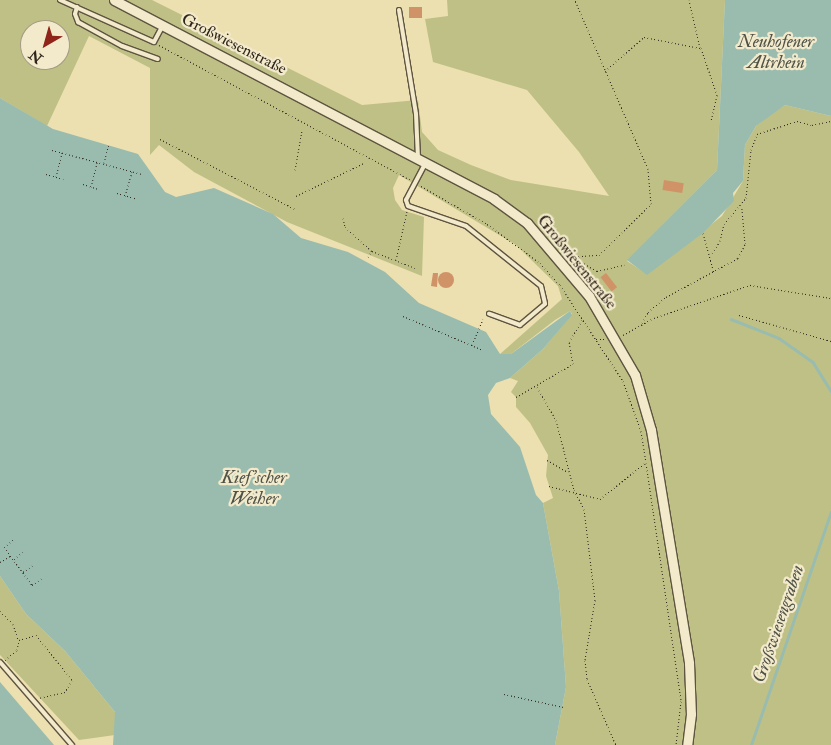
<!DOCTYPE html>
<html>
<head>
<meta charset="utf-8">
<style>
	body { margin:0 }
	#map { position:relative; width:831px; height:745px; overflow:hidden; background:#ecdfb0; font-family:"IM FELL Double Pica",serif }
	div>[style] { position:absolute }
	.green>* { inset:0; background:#bfc086 }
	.water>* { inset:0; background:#99bcaf }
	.stream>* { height:2.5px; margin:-1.25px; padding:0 1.25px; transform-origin:1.25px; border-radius:1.25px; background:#99bcaf }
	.building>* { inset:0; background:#d09368; transform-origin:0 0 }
	.round { border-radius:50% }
	.path>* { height:1px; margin-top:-0.5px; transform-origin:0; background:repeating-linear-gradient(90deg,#2f251a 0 1px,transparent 0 3.5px) }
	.roads { filter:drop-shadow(1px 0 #5e5440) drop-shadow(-1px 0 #5e5440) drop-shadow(0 1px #5e5440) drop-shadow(0 -1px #5e5440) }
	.service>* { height:4px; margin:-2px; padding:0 2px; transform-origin:2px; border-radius:2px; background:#f3eacc }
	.tertiary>* { height:9px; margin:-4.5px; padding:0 4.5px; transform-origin:4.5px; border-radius:4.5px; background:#f3eacc }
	span { translate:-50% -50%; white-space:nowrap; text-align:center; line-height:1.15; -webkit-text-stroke:4.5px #f3eacc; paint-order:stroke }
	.street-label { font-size:16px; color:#2f251a }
	.water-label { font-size:18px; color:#4f5247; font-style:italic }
	.north { position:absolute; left:20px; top:20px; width:50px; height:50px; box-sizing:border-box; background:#f3eacc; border:1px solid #a59b85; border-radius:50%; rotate:218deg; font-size:14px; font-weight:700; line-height:20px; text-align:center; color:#2f251a }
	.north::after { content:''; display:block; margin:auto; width:18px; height:22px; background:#8f2418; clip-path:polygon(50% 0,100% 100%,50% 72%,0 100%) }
</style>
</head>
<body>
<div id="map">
	<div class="green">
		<div style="clip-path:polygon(evenodd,0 0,152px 0,362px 105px,418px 100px,422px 132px,438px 150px,471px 165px,511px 180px,609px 196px,579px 152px,527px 90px,433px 62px,425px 19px,448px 16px,447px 0,725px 0,717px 170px,627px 261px,647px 274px,722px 216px,743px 181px,745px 145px,756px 126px,772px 113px,785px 105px,831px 116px,831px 745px,555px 745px,566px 687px,559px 591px,543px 503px,553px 498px,546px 476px,548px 455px,530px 423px,516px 407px,516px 397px,511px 392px,518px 381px,510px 378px,543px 349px,572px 314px,570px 311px,555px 320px,511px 354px,500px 354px,562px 299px,558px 286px,516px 245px,399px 175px,393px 188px,395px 200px,402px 210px,424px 217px,422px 276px,287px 222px,194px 172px,159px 145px,150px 155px,150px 68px,89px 36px,47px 126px,0 98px,0 0,30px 30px,60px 30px,60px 60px,30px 60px,30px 30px)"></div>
		<div style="clip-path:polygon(0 576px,26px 614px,65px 651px,115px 712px,115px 735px,79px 740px,0 655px)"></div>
	</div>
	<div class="water">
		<div style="clip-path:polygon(725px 0,831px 0,831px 116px,785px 105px,756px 126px,745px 145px,743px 181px,733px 193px,734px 201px,703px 233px,647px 275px,627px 260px,717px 170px)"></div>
		<div style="clip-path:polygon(0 98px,53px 129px,138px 154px,165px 192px,176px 197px,214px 188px,273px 214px,301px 238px,348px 252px,385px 272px,419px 303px,486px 332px,500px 354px,511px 354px,570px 311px,572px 315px,543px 349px,510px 378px,496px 383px,488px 395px,491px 414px,520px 447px,536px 495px,543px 503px,559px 591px,566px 687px,555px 745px,113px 745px,115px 712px,65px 651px,26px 614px,0 576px)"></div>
		<div style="clip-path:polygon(0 682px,54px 745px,0 745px)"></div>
	</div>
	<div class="stream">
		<div style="left:731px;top:319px;width:52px;rotate:21.6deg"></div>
		<div style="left:779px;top:338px;width:42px;rotate:35.2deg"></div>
		<div style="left:813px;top:362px;width:34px;rotate:58deg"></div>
		<div style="left:751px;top:745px;width:246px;rotate:-71.1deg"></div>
	</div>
	<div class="building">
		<div style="left:422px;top:7px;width:11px;height:13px;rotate:90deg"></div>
		<div style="left:664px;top:180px;width:20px;height:10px;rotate:9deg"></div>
		<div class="round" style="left:438px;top:272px;width:16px;height:16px"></div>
		<div style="clip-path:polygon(433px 273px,438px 273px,437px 287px,431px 286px)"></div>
		<div style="left:606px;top:273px;width:18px;height:7px;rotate:52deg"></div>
	</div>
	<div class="path">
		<div style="left:159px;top:45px;width:286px;rotate:28.2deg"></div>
		<div style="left:701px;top:48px;width:50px;rotate:71.2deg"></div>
		<div style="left:717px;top:95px;width:27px;rotate:103deg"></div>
		<div style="left:605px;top:71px;width:52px;rotate:-41.1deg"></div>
		<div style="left:644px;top:37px;width:57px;rotate:11.1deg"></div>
		<div style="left:700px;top:48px;width:49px;rotate:-102.9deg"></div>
		<div style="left:160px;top:139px;width:152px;rotate:27.4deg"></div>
		<div style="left:52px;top:150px;width:93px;rotate:14.9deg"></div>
		<div style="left:104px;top:163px;width:21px;rotate:-76deg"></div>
		<div style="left:295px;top:170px;width:40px;rotate:-80deg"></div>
		<div style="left:46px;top:174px;width:18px;rotate:16deg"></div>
		<div style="left:56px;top:177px;width:25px;rotate:-76deg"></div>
		<div style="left:83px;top:184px;width:16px;rotate:18deg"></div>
		<div style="left:421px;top:186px;width:76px;rotate:29.9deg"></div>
		<div style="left:487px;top:224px;width:66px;rotate:36.3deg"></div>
		<div style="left:540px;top:263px;width:30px;rotate:48deg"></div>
		<div style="left:560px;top:285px;width:115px;rotate:56.7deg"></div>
		<div style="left:623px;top:381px;width:53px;rotate:70.2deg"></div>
		<div style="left:641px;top:431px;width:32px;rotate:81deg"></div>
		<div style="left:646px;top:463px;width:241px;rotate:81.6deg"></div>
		<div style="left:681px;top:701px;width:44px;rotate:96.5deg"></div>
		<div style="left:91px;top:187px;width:25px;rotate:-76deg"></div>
		<div style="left:117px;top:193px;width:19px;rotate:16deg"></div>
		<div style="left:125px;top:196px;width:25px;rotate:-74deg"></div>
		<div style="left:296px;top:196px;width:76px;rotate:-25.9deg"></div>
		<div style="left:343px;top:218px;width:9px;rotate:77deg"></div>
		<div style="left:345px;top:227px;width:36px;rotate:42deg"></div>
		<div style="left:372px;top:251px;width:49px;rotate:21.4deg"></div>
		<div style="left:703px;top:233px;width:41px;rotate:74.6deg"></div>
		<div style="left:712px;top:253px;width:14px;rotate:-56deg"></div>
		<div style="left:720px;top:241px;width:17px;rotate:-77deg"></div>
		<div style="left:724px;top:224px;width:34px;rotate:-50deg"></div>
		<div style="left:746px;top:198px;width:48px;rotate:-84.1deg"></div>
		<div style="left:751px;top:150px;width:17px;rotate:-69deg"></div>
		<div style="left:757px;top:134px;width:42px;rotate:-18deg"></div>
		<div style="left:797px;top:121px;width:16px;rotate:15deg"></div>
		<div style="left:812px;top:125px;width:19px;rotate:-12deg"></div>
		<div style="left:368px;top:257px;width:6px;rotate:-59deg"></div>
		<div style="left:568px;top:257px;width:31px;rotate:-4deg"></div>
		<div style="left:599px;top:255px;width:73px;rotate:-44.4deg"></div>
		<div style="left:651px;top:204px;width:35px;rotate:-95deg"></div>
		<div style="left:648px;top:169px;width:184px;rotate:-113.4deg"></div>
		<div style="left:575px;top:258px;width:26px;rotate:31deg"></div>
		<div style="left:597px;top:271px;width:28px;rotate:-13deg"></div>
		<div style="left:396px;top:260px;width:50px;rotate:-77.3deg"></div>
		<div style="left:739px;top:315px;width:96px;rotate:15.8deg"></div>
		<div style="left:403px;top:316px;width:87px;rotate:23deg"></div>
		<div style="left:642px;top:323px;width:13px;rotate:-61deg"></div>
		<div style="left:648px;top:312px;width:23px;rotate:-40deg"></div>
		<div style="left:666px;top:297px;width:82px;rotate:-28.4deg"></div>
		<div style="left:738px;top:258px;width:16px;rotate:-63deg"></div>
		<div style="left:745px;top:244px;width:37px;rotate:-95deg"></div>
		<div style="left:623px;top:335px;width:35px;rotate:-29deg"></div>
		<div style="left:654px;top:318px;width:102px;rotate:-19deg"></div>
		<div style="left:750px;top:285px;width:82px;rotate:9.1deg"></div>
		<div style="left:596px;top:339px;width:9px"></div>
		<div style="left:472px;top:345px;width:28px;rotate:-67deg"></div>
		<div style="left:537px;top:387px;width:38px;rotate:60deg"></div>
		<div style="left:556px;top:420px;width:72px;rotate:75.6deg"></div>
		<div style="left:574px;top:490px;width:21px;rotate:62deg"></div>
		<div style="left:584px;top:509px;width:92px;rotate:83.1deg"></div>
		<div style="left:595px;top:600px;width:61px;rotate:99.5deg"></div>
		<div style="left:585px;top:660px;width:19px;rotate:84deg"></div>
		<div style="left:587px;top:679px;width:72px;rotate:66.3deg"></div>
		<div style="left:516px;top:397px;width:66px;rotate:-30.1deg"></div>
		<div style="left:573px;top:364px;width:22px;rotate:-100deg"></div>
		<div style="left:569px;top:342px;width:26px;rotate:-59deg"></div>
		<div style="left:547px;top:460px;width:24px;rotate:30deg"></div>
		<div style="left:549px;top:486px;width:53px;rotate:14.3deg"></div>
		<div style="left:600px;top:499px;width:58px;rotate:-38.7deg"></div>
		<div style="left:13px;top:540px;width:11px;rotate:142deg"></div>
		<div style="left:4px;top:547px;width:47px;rotate:53.6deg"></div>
		<div style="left:32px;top:585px;width:12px;rotate:-35deg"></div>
		<div style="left:14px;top:559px;width:11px;rotate:-38deg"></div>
		<div style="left:0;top:562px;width:12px;rotate:-31deg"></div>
		<div style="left:23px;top:572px;width:12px;rotate:-35deg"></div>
		<div style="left:0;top:611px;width:18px;rotate:45deg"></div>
		<div style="left:13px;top:624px;width:16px;rotate:72deg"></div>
		<div style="left:5px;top:660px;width:16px;rotate:-40deg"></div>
		<div style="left:17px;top:650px;width:10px;rotate:-79deg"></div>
		<div style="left:19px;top:640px;width:18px;rotate:-16deg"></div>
		<div style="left:36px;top:635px;width:58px;rotate:51.3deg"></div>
		<div style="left:72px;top:680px;width:14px;rotate:120deg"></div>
		<div style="left:65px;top:692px;width:27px;rotate:167deg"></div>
		<div style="left:504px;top:694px;width:61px;rotate:12.2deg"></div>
		<div style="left:505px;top:745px;width:1px"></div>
	</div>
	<div class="roads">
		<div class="service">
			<div style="left:60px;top:0;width:103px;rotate:24.1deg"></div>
			<div style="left:154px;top:42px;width:17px;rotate:-62deg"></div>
			<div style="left:77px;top:7px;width:7px;rotate:106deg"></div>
			<div style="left:75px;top:14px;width:9px;rotate:69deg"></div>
			<div style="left:78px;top:22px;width:50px;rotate:28.6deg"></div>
			<div style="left:122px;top:46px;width:38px;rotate:20deg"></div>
			<div style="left:399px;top:10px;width:105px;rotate:80.7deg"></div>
			<div style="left:416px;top:114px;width:44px;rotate:87.4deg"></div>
			<div style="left:425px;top:164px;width:41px;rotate:117.8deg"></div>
			<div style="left:406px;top:200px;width:6px;rotate:72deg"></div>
			<div style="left:408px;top:206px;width:61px;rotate:19deg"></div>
			<div style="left:466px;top:226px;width:96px;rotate:38.7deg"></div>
			<div style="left:541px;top:286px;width:18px;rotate:77deg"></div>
			<div style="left:545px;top:304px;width:33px;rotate:140deg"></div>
			<div style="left:520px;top:325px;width:33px;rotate:-160deg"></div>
			<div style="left:0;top:662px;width:110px;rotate:49.1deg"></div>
		</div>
		<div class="tertiary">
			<div style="left:114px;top:0;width:429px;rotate:27.6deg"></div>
			<div style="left:494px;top:199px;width:41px;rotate:36deg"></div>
			<div style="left:527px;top:223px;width:96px;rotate:49.7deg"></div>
			<div style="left:589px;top:296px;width:91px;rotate:59.8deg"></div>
			<div style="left:635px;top:375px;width:57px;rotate:73.8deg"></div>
			<div style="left:651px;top:430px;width:236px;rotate:80.7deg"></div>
			<div style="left:689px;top:663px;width:51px;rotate:87.8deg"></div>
			<div style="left:691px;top:714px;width:31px;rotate:97deg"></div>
		</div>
	</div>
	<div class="street-label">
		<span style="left:234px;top:44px;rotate:27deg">Großwiesenstraße</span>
		<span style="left:577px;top:262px;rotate:51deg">Großwiesenstraße</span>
	</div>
	<div class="water-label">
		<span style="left:776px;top:53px">Neuhofener<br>Altrhein</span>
		<span style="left:254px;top:489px">Kief'scher<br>Weiher</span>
		<span style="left:779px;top:624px;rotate:-71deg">Großwiesengraben</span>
	</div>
	<div class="north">N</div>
</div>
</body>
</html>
